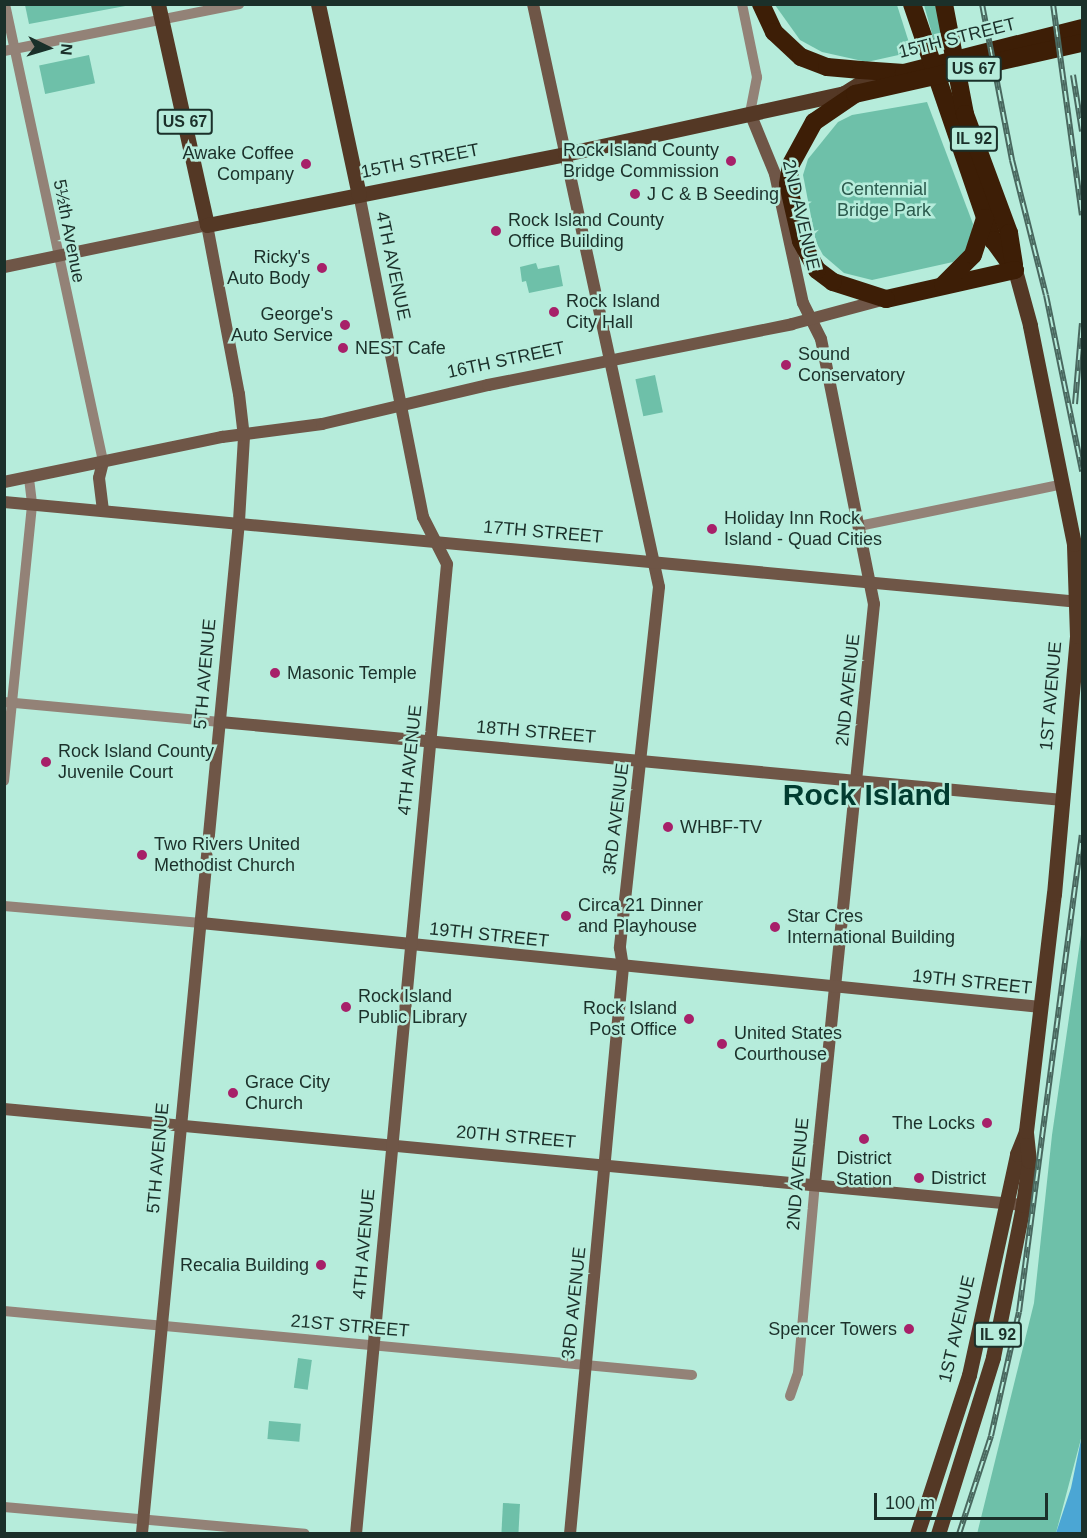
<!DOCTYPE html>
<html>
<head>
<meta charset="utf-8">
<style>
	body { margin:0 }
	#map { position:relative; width:1087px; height:1538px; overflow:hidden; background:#b6ecdb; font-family:Helvetica,sans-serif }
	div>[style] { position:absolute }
	.green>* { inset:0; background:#6ec0a9; transform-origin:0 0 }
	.water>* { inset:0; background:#4ba6d4 }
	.street>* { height:10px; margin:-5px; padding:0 5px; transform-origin:5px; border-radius:5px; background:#938277 }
	.secondary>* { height:12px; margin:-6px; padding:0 6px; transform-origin:6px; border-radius:6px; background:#6f5647 }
	.primary>* { height:15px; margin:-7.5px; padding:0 7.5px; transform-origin:7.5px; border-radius:7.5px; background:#543825 }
	.highway>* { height:18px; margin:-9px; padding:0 9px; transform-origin:9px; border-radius:9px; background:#3d1e06 }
	.rail>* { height:6px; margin-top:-3px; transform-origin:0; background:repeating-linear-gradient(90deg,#b6ecdb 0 11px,#49685f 0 22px); box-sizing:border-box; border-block:2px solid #49685f }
	.dots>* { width:16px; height:16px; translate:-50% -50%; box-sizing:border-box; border:3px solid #b6ecdb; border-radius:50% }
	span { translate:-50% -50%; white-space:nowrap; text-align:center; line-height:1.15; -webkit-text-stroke:5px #b6ecdb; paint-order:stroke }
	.shield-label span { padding:2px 4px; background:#b6ecdb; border:2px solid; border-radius:4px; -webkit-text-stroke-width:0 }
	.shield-label { font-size:16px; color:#1b302a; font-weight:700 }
	.street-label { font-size:18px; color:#1b302a }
	.poi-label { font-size:18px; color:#1b302a }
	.right { translate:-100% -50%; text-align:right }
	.left { translate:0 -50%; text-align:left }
	.park-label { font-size:18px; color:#2b5a4d }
	.town-label { font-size:30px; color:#013c30; font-weight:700 }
	.frame { position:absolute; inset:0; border:6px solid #1b302a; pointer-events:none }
	.north { position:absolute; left:18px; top:18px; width:60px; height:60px; -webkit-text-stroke:4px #b6ecdb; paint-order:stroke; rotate:95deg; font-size:16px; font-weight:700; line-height:24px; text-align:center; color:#1b302a }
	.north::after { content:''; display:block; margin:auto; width:21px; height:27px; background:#1b302a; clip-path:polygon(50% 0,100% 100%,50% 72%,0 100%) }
	.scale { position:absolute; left:874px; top:1493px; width:174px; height:27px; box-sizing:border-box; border:3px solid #1b302a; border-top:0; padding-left:8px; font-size:18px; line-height:21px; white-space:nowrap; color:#1b302a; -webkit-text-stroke:4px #b6ecdb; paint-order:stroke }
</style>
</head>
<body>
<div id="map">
	<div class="green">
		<div style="clip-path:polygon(136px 4px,29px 24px,25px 5px,25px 4px)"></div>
		<div style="clip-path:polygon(775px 5px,897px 5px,912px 52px,867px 62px,822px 52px,800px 40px)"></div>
		<div style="clip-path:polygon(924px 5px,938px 5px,944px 47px,936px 48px)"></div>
		<div style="left:89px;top:55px;width:29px;height:51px;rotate:78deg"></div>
		<div style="clip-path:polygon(927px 102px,973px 224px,969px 247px,953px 262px,872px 280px,844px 273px,823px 255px,816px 242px,803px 175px,808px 159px,838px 122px,852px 115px)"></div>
		<div style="clip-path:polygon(536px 263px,538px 269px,559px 265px,563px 286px,529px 293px,526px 281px,522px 282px,520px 267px)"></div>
		<div style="left:655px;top:375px;width:38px;height:20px;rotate:78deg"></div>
		<div style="clip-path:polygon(1082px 928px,1082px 1435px,1056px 1533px,977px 1534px,1034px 1303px,1052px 1135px)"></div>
		<div style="left:298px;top:1358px;width:14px;height:30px;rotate:8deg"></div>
		<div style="left:269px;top:1421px;width:32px;height:18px;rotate:5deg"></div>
		<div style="left:503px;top:1503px;width:17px;height:30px;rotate:3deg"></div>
	</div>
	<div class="water">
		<div style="clip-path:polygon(1082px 1435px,1082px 1533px,1056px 1533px,1071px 1488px)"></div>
	</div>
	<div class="street">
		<div style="left:5px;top:4px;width:468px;rotate:77.9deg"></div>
		<div style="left:742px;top:4px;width:75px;rotate:78.4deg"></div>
		<div style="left:757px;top:77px;width:37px;rotate:101deg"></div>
		<div style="left:4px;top:51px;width:240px;rotate:-11.3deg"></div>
		<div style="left:859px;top:526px;width:208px;rotate:-11.6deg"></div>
		<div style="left:4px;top:702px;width:217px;rotate:5.3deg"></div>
		<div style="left:4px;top:781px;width:279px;rotate:-84.2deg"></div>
		<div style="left:32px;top:503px;width:26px;rotate:-97deg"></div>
		<div style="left:4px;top:906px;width:198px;rotate:4.9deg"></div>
		<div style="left:4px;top:1311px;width:691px;rotate:5.31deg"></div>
		<div style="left:790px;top:1396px;width:24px;rotate:-71deg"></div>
		<div style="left:798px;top:1373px;width:190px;rotate:-84.9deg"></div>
		<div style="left:4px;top:1507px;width:302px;rotate:5.1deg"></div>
	</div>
	<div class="secondary">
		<div style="left:533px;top:4px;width:596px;rotate:77.8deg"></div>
		<div style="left:659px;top:587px;width:363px;rotate:96.2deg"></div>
		<div style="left:620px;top:948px;width:19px;rotate:81deg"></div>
		<div style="left:623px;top:967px;width:569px;rotate:95.34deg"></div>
		<div style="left:750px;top:113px;width:66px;rotate:67.7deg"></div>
		<div style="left:775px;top:174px;width:132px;rotate:77.8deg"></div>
		<div style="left:803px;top:303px;width:40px;rotate:63.4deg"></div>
		<div style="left:821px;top:339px;width:270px;rotate:78.7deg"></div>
		<div style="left:874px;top:604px;width:583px;rotate:95.81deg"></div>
		<div style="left:4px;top:267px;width:207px;rotate:-11.7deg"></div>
		<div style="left:207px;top:225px;width:172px;rotate:79.3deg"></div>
		<div style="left:239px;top:394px;width:43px;rotate:83.4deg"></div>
		<div style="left:244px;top:437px;width:85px;rotate:93.4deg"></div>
		<div style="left:239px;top:522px;width:1017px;rotate:95.48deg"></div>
		<div style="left:103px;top:462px;width:16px;rotate:104deg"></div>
		<div style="left:99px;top:478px;width:31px;rotate:83deg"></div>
		<div style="left:4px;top:482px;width:223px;rotate:-11.7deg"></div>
		<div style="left:222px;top:437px;width:101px;rotate:-7.4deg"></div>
		<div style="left:322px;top:424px;width:171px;rotate:-13.2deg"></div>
		<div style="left:488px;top:385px;width:310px;rotate:-11.3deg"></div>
		<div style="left:792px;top:324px;width:96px;rotate:-15deg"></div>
		<div style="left:4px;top:502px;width:1080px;rotate:5.31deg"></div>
		<div style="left:220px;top:722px;width:847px;rotate:5.29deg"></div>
		<div style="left:201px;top:923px;width:844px;rotate:5.71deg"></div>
		<div style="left:4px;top:1109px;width:1024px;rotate:5.38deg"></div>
		<div style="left:356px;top:1534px;width:974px;rotate:-84.64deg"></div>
		<div style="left:447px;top:564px;width:53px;rotate:-117.1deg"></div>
		<div style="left:423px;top:517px;width:328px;rotate:-101.2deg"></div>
	</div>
	<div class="primary">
		<div style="left:158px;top:4px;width:226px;rotate:77.5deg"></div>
		<div style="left:207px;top:225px;width:365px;rotate:-11.2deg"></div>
		<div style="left:565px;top:154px;width:286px;rotate:-12.3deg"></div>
		<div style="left:844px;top:93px;width:11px;rotate:5deg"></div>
		<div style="left:318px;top:4px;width:195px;rotate:77.9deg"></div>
		<div style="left:844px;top:93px;width:22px;rotate:-32deg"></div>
		<div style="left:863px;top:81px;width:25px;rotate:-11deg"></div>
		<div style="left:917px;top:1534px;width:167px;rotate:-71.9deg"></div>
		<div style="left:969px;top:1375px;width:226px;rotate:-77.7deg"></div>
		<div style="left:1017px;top:1154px;width:22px;rotate:-68deg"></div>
		<div style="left:938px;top:1534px;width:185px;rotate:-72.7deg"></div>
		<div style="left:993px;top:1357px;width:155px;rotate:-78.8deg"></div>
		<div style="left:1023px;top:1205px;width:44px;rotate:-82.2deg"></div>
		<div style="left:1029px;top:1161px;width:30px;rotate:-96deg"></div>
		<div style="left:1026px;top:1131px;width:239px;rotate:-83.3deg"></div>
		<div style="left:1054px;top:894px;width:259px;rotate:-84.9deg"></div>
		<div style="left:1077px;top:636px;width:92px;rotate:-91.9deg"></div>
		<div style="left:1074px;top:544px;width:223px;rotate:-101.4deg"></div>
		<div style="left:1030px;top:325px;width:57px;rotate:-105.3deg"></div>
	</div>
	<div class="highway">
		<div style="left:761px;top:4px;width:31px;rotate:65deg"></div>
		<div style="left:774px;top:32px;width:37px;rotate:43deg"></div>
		<div style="left:801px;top:57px;width:28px;rotate:21deg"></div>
		<div style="left:827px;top:67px;width:34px;rotate:5deg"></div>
		<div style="left:861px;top:70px;width:43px;rotate:4deg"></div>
		<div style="left:904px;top:73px;width:184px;rotate:-14.2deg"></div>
		<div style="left:912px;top:4px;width:250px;rotate:71.1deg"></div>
		<div style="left:993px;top:240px;width:37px;rotate:54deg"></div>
		<div style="left:944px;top:4px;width:112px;rotate:79.2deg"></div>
		<div style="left:965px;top:114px;width:127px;rotate:69.7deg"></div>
		<div style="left:1009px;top:233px;width:32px;rotate:81deg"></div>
		<div style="left:1015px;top:270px;width:132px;rotate:167.3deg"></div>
		<div style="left:886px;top:299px;width:56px;rotate:-162.2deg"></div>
		<div style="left:833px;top:282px;width:20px;rotate:-143deg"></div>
		<div style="left:817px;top:270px;width:33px;rotate:-119deg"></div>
		<div style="left:801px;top:241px;width:58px;rotate:-102.8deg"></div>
		<div style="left:788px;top:184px;width:20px;rotate:-81deg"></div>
		<div style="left:791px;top:164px;width:48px;rotate:-61.3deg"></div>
		<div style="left:814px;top:122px;width:50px;rotate:-34.3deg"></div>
		<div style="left:855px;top:94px;width:233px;rotate:-12.7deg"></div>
		<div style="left:943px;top:285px;width:42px;rotate:-45deg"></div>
		<div style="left:973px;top:255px;width:39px;rotate:-72deg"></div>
	</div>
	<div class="rail">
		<div style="left:982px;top:4px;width:159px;rotate:79.1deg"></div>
		<div style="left:1012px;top:160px;width:139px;rotate:75.9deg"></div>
		<div style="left:1046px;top:295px;width:180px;rotate:78.4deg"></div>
		<div style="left:1053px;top:4px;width:213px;rotate:82.2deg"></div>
		<div style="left:1073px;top:75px;width:57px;rotate:80.9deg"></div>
		<div style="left:1075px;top:404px;width:81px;rotate:-85.1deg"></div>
		<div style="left:959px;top:1534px;width:103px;rotate:-71.9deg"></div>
		<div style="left:991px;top:1436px;width:127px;rotate:-77.3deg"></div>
		<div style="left:1019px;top:1312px;width:481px;rotate:-82.5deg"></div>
	</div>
	<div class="dots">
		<div style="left:731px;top:161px;background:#a72069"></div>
		<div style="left:306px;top:164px;background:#a72069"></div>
		<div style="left:635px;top:194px;background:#a72069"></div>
		<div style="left:496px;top:231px;background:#a72069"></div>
		<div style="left:322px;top:268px;background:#a72069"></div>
		<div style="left:554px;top:312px;background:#a72069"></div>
		<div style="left:345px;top:325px;background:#a72069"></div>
		<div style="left:343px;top:348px;background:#a72069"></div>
		<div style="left:786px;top:365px;background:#a72069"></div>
		<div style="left:712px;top:529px;background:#a72069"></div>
		<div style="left:275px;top:673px;background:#a72069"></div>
		<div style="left:46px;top:762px;background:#a72069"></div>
		<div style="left:668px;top:827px;background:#a72069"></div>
		<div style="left:142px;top:855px;background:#a72069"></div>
		<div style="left:566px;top:916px;background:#a72069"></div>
		<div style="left:775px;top:927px;background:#a72069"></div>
		<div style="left:346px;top:1007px;background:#a72069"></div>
		<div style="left:689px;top:1019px;background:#a72069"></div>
		<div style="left:722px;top:1044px;background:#a72069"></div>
		<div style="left:233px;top:1093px;background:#a72069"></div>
		<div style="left:987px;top:1123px;background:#a72069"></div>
		<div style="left:864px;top:1139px;background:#a72069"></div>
		<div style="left:919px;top:1178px;background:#a72069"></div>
		<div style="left:321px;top:1265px;background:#a72069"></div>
		<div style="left:909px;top:1329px;background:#a72069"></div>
	</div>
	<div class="shield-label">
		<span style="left:974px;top:69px">US 67</span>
		<span style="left:185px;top:122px">US 67</span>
		<span style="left:974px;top:139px">IL 92</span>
		<span style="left:998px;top:1335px">IL 92</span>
	</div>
	<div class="street-label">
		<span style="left:957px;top:38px;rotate:-14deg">15TH STREET</span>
		<span style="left:420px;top:161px;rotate:-11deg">15TH STREET</span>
		<span style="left:801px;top:215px;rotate:77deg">2ND AVENUE</span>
		<span style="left:69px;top:231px;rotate:79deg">5½th Avenue</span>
		<span style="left:393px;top:266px;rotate:78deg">4TH AVENUE</span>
		<span style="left:506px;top:360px;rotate:-12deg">16TH STREET</span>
		<span style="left:543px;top:532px;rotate:5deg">17TH STREET</span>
		<span style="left:205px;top:674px;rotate:-85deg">5TH AVENUE</span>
		<span style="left:848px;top:690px;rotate:-84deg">2ND AVENUE</span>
		<span style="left:1051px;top:696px;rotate:-85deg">1ST AVENUE</span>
		<span style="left:536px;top:732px;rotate:5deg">18TH STREET</span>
		<span style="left:410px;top:760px;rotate:-84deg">4TH AVENUE</span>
		<span style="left:616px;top:819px;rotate:-83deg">3RD AVENUE</span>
		<span style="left:489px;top:935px;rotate:6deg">19TH STREET</span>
		<span style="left:972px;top:982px;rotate:6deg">19TH STREET</span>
		<span style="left:516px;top:1137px;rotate:5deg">20TH STREET</span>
		<span style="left:158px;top:1158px;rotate:-85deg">5TH AVENUE</span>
		<span style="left:798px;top:1174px;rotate:-85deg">2ND AVENUE</span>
		<span style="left:364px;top:1244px;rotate:-85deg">4TH AVENUE</span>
		<span style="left:574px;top:1303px;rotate:-84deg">3RD AVENUE</span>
		<span style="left:350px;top:1326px;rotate:5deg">21ST STREET</span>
		<span style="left:957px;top:1329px;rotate:-77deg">1ST AVENUE</span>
	</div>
	<div class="poi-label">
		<span class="right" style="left:719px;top:161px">Rock Island County<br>Bridge Commission</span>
		<span class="right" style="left:294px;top:164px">Awake Coffee<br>Company</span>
		<span class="left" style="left:647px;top:194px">J C &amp; B Seeding</span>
		<span class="left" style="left:508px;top:231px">Rock Island County<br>Office Building</span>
		<span class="right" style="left:310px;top:268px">Ricky's<br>Auto Body</span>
		<span class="left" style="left:566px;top:312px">Rock Island<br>City Hall</span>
		<span class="right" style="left:333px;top:325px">George's<br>Auto Service</span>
		<span class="left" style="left:355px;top:348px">NEST Cafe</span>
		<span class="left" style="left:798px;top:365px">Sound<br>Conservatory</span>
		<span class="left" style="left:724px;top:529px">Holiday Inn Rock<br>Island - Quad Cities</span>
		<span class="left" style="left:287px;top:673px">Masonic Temple</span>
		<span class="left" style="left:58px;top:762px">Rock Island County<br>Juvenile Court</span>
		<span class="left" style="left:680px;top:827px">WHBF-TV</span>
		<span class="left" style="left:154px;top:855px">Two Rivers United<br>Methodist Church</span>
		<span class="left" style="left:578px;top:916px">Circa 21 Dinner<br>and Playhouse</span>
		<span class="left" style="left:787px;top:927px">Star Cres<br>International Building</span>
		<span class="left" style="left:358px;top:1007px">Rock Island<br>Public Library</span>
		<span class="right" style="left:677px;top:1019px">Rock Island<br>Post Office</span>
		<span class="left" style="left:734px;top:1044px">United States<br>Courthouse</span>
		<span class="left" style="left:245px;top:1093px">Grace City<br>Church</span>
		<span class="right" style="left:975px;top:1123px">The Locks</span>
		<span style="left:864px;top:1169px">District<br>Station</span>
		<span class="left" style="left:931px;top:1178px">District</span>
		<span class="right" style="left:309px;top:1265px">Recalia Building</span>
		<span class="right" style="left:897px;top:1329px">Spencer Towers</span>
	</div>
	<div class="park-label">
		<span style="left:884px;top:200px">Centennial<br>Bridge Park</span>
	</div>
	<div class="town-label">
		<span style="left:867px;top:795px">Rock Island</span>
	</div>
	<div class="frame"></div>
	<div class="north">N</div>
	<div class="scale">100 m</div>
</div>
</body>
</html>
